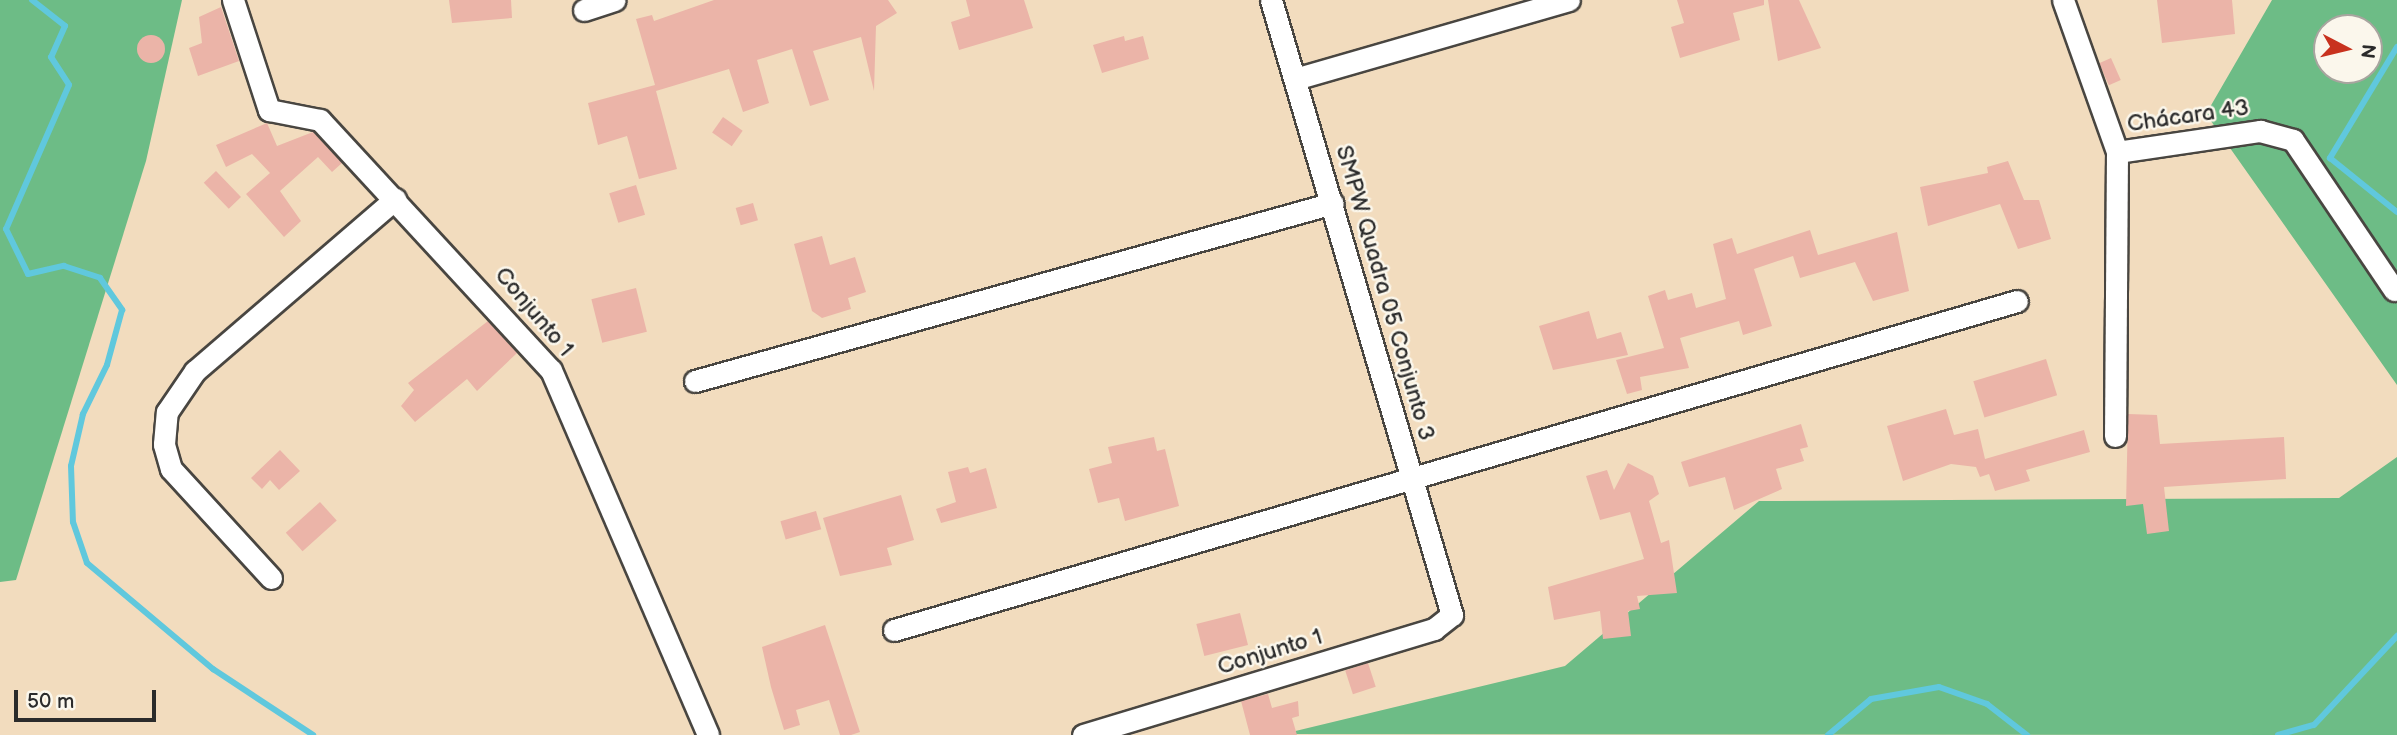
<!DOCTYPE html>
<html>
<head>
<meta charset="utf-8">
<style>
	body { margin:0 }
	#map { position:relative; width:2397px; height:735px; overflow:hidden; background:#f2dcbe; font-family:"Balsamiq Sans",sans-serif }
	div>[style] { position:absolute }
	.forest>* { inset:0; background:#6dbc86 }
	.stream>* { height:6px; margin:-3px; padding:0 3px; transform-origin:3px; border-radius:3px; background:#60c8dd }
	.building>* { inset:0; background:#ebb4a8; transform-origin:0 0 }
	.round { border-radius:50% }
	.roads { filter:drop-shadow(2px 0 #494641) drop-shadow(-2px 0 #494641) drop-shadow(0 2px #494641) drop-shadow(0 -2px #494641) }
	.minor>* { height:21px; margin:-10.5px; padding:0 10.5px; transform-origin:10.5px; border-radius:10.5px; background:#fff }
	span { translate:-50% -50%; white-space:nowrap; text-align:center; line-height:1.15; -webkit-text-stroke:5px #fbf7ec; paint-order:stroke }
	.street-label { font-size:23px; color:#2b2b2b }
	.north { position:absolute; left:2313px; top:14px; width:70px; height:70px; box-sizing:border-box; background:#fbf7ec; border:2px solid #a8a59f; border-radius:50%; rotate:97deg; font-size:19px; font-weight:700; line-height:28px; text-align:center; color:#2b2b2b }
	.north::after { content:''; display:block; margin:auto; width:24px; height:32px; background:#c8321e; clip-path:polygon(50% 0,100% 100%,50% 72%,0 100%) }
	.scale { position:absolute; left:14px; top:690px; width:142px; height:32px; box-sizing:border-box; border:4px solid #2b2b2b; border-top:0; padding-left:9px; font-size:21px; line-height:24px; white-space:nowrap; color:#2b2b2b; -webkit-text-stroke:5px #fbf7ec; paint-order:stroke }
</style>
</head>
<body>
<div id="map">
	<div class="forest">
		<div style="clip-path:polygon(0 0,182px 0,146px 161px,16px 580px,0 582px)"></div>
		<div style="clip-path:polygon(evenodd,2272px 0,2397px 0,2397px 385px,2206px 114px,2272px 0,2327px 28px,2369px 28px,2369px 70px,2327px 70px,2327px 28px)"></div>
		<div style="clip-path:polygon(2397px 457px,2397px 735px,1283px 734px,1565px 666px,1759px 501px,2339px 498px)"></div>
	</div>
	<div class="stream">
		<div style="left:32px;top:0;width:42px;rotate:38.2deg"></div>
		<div style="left:65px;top:26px;width:34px;rotate:114deg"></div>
		<div style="left:51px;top:57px;width:33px;rotate:57deg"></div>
		<div style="left:69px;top:85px;width:157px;rotate:113.6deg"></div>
		<div style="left:6px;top:229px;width:50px;rotate:63.9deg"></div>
		<div style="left:28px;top:274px;width:37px;rotate:-13deg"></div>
		<div style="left:64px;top:266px;width:38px;rotate:18deg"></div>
		<div style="left:100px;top:278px;width:39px;rotate:55deg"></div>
		<div style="left:122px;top:310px;width:57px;rotate:105.3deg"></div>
		<div style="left:107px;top:365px;width:55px;rotate:116.1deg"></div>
		<div style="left:83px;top:414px;width:53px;rotate:103deg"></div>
		<div style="left:71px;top:466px;width:56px;rotate:88deg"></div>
		<div style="left:73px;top:522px;width:43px;rotate:71.1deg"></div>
		<div style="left:87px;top:563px;width:165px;rotate:40.1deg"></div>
		<div style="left:213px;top:669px;width:120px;rotate:33.4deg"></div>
		<div style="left:2397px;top:47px;width:130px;rotate:121.1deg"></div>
		<div style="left:2330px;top:158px;width:86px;rotate:38.9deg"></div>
		<div style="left:1828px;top:735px;width:56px;rotate:-39.9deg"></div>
		<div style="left:1871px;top:699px;width:69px;rotate:-10deg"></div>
		<div style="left:1939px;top:687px;width:51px;rotate:19.5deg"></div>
		<div style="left:1987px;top:704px;width:51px;rotate:37.8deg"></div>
		<div style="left:2278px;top:735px;width:37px;rotate:-16deg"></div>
		<div style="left:2314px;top:725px;width:122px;rotate:-47deg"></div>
	</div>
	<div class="building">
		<div style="clip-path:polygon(449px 0,511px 0,512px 18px,452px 23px)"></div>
		<div style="clip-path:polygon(714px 0,888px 0,897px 13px,876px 26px,874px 91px,861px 37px,813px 51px,829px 100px,810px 106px,792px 49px,757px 60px,769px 103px,743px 112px,729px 69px,656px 91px,677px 169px,639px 179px,627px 136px,598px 145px,588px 103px,655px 85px,636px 19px,652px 15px,654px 21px)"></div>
		<div style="clip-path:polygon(966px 0,1024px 0,1033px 28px,959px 50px,951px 22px,970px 16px)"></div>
		<div style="clip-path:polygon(1677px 0,1764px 0,1764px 5px,1733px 13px,1740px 40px,1680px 58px,1671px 27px,1684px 23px)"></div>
		<div style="clip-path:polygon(1768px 0,1799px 0,1821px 48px,1778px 61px)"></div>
		<div style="clip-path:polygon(2157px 0,2232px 0,2235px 34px,2162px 43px)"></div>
		<div style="clip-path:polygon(221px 7px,239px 61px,198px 76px,189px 48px,202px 43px,199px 17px)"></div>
		<div class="round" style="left:137px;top:35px;width:28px;height:28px"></div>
		<div style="clip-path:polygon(1124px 36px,1125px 41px,1143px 36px,1149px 59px,1102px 73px,1093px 45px)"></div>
		<div style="left:2111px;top:58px;width:24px;height:13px;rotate:66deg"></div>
		<div style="left:723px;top:117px;width:24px;height:19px;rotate:35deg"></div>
		<div style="clip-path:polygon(267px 123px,277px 146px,313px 132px,342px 163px,332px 172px,318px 157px,280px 191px,301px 221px,284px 237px,246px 194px,270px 173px,252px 154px,226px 167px,216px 145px)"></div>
		<div style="clip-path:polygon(2008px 161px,2024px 200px,2039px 200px,2051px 239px,2018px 249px,2000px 204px,1928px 226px,1920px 187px,1988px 173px,1987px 167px)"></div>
		<div style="left:216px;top:171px;width:36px;height:17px;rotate:46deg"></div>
		<div style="left:636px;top:185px;width:31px;height:28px;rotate:73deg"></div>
		<div style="left:753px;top:203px;width:18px;height:18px;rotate:74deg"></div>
		<div style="clip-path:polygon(1810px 230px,1818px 255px,1897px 232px,1909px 291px,1873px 301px,1855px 262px,1800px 278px,1793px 256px,1754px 269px,1772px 326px,1743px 335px,1739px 321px,1680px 338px,1689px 368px,1640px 377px,1642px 390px,1627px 394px,1616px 360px,1664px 348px,1648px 296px,1665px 290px,1668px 300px,1692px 293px,1696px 308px,1726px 299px,1713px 244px,1732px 238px,1737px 254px)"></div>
		<div style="clip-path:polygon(822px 236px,830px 265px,855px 257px,866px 292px,848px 298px,851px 309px,822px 318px,812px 311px,794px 244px)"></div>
		<div style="left:636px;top:288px;width:45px;height:46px;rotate:76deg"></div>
		<div style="clip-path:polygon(1589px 311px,1597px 339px,1621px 332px,1628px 355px,1553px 370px,1539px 326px)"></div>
		<div style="clip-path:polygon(488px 321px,517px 353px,477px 391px,467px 379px,415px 422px,401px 406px,414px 390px,408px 383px)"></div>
		<div style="left:2046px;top:359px;width:38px;height:76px;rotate:73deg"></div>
		<div style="clip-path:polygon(1946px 409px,1954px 435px,1978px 429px,1985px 459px,2084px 430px,2090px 452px,2026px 470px,2030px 481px,1995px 491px,1989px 474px,1980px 477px,1976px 467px,1951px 464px,1903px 481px,1887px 426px)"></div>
		<div style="clip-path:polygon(2128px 414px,2157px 415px,2160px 444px,2284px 437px,2286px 479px,2164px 487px,2169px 531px,2147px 534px,2143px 504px,2126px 506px)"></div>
		<div style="clip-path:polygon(1801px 424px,1808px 447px,1800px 449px,1804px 461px,1776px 469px,1782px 489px,1734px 510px,1725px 477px,1689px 487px,1681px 462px)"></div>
		<div style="clip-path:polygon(1154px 437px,1157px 451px,1165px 449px,1179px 506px,1125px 521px,1119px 498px,1098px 503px,1089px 469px,1112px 463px,1108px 447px)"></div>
		<div style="clip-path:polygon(280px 450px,300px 471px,279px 490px,270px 480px,262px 489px,251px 478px)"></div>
		<div style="clip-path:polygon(1628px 463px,1653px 476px,1659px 494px,1649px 501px,1661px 543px,1669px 540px,1677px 593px,1637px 596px,1640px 609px,1628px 611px,1631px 636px,1603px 639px,1600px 611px,1554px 620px,1548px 587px,1644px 559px,1630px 512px,1600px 520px,1586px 476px,1607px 470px,1614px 490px)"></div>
		<div style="clip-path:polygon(968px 467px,970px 473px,986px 468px,997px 508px,941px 523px,936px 509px,956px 502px,948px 472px)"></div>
		<div style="clip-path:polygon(901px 495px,914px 540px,887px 548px,892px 565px,840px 576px,823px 518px)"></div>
		<div style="left:320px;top:502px;width:25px;height:46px;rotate:48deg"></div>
		<div style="left:816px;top:511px;width:19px;height:37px;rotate:74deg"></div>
		<div style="left:1240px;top:613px;width:33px;height:45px;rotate:76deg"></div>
		<div style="clip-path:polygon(825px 625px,860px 732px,851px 735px,840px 735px,829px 700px,796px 710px,800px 725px,784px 730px,771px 687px,762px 647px)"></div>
		<div style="left:1368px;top:663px;width:25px;height:24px;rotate:72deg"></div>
		<div style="clip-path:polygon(1268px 694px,1272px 708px,1298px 701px,1299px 716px,1292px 718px,1297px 735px,1250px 735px,1241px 701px)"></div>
	</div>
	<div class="roads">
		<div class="minor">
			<div style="left:233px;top:0;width:116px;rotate:71.9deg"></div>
			<div style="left:269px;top:110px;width:52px;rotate:11.1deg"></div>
			<div style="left:320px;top:120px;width:340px;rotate:47.3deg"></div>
			<div style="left:551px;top:370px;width:397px;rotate:66.7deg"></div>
			<div style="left:2063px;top:0;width:161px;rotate:70.4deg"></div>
			<div style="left:2117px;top:152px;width:284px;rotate:90.4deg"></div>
			<div style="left:584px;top:10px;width:32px;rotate:-18deg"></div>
			<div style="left:1295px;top:79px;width:285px;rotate:-16.1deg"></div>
			<div style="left:2117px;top:152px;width:145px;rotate:-8.4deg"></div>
			<div style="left:2260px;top:131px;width:34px;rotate:15deg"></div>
			<div style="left:2293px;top:140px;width:181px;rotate:56deg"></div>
			<div style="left:695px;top:381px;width:662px;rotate:-15.59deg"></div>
			<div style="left:271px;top:578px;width:148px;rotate:-132.5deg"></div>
			<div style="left:171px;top:469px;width:26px;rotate:-106deg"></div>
			<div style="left:164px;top:444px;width:32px;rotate:-85deg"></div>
			<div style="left:167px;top:412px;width:50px;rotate:-55.7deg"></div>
			<div style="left:195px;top:371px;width:264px;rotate:-40.7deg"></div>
			<div style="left:894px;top:630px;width:1170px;rotate:-16.33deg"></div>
			<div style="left:1083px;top:735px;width:367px;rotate:-16.8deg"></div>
			<div style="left:1434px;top:629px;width:23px;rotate:-38deg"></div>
			<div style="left:1452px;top:615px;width:641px;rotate:-106.4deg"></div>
		</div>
	</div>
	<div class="street-label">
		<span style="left:2188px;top:116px;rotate:-8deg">Chácara 43</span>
		<span style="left:1385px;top:293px;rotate:74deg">SMPW Quadra 05 Conjunto 3</span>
		<span style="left:534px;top:312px;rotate:50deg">Conjunto 1</span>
		<span style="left:1270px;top:652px;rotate:-17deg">Conjunto 1</span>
	</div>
	<div class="north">N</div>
	<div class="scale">50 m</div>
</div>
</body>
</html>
